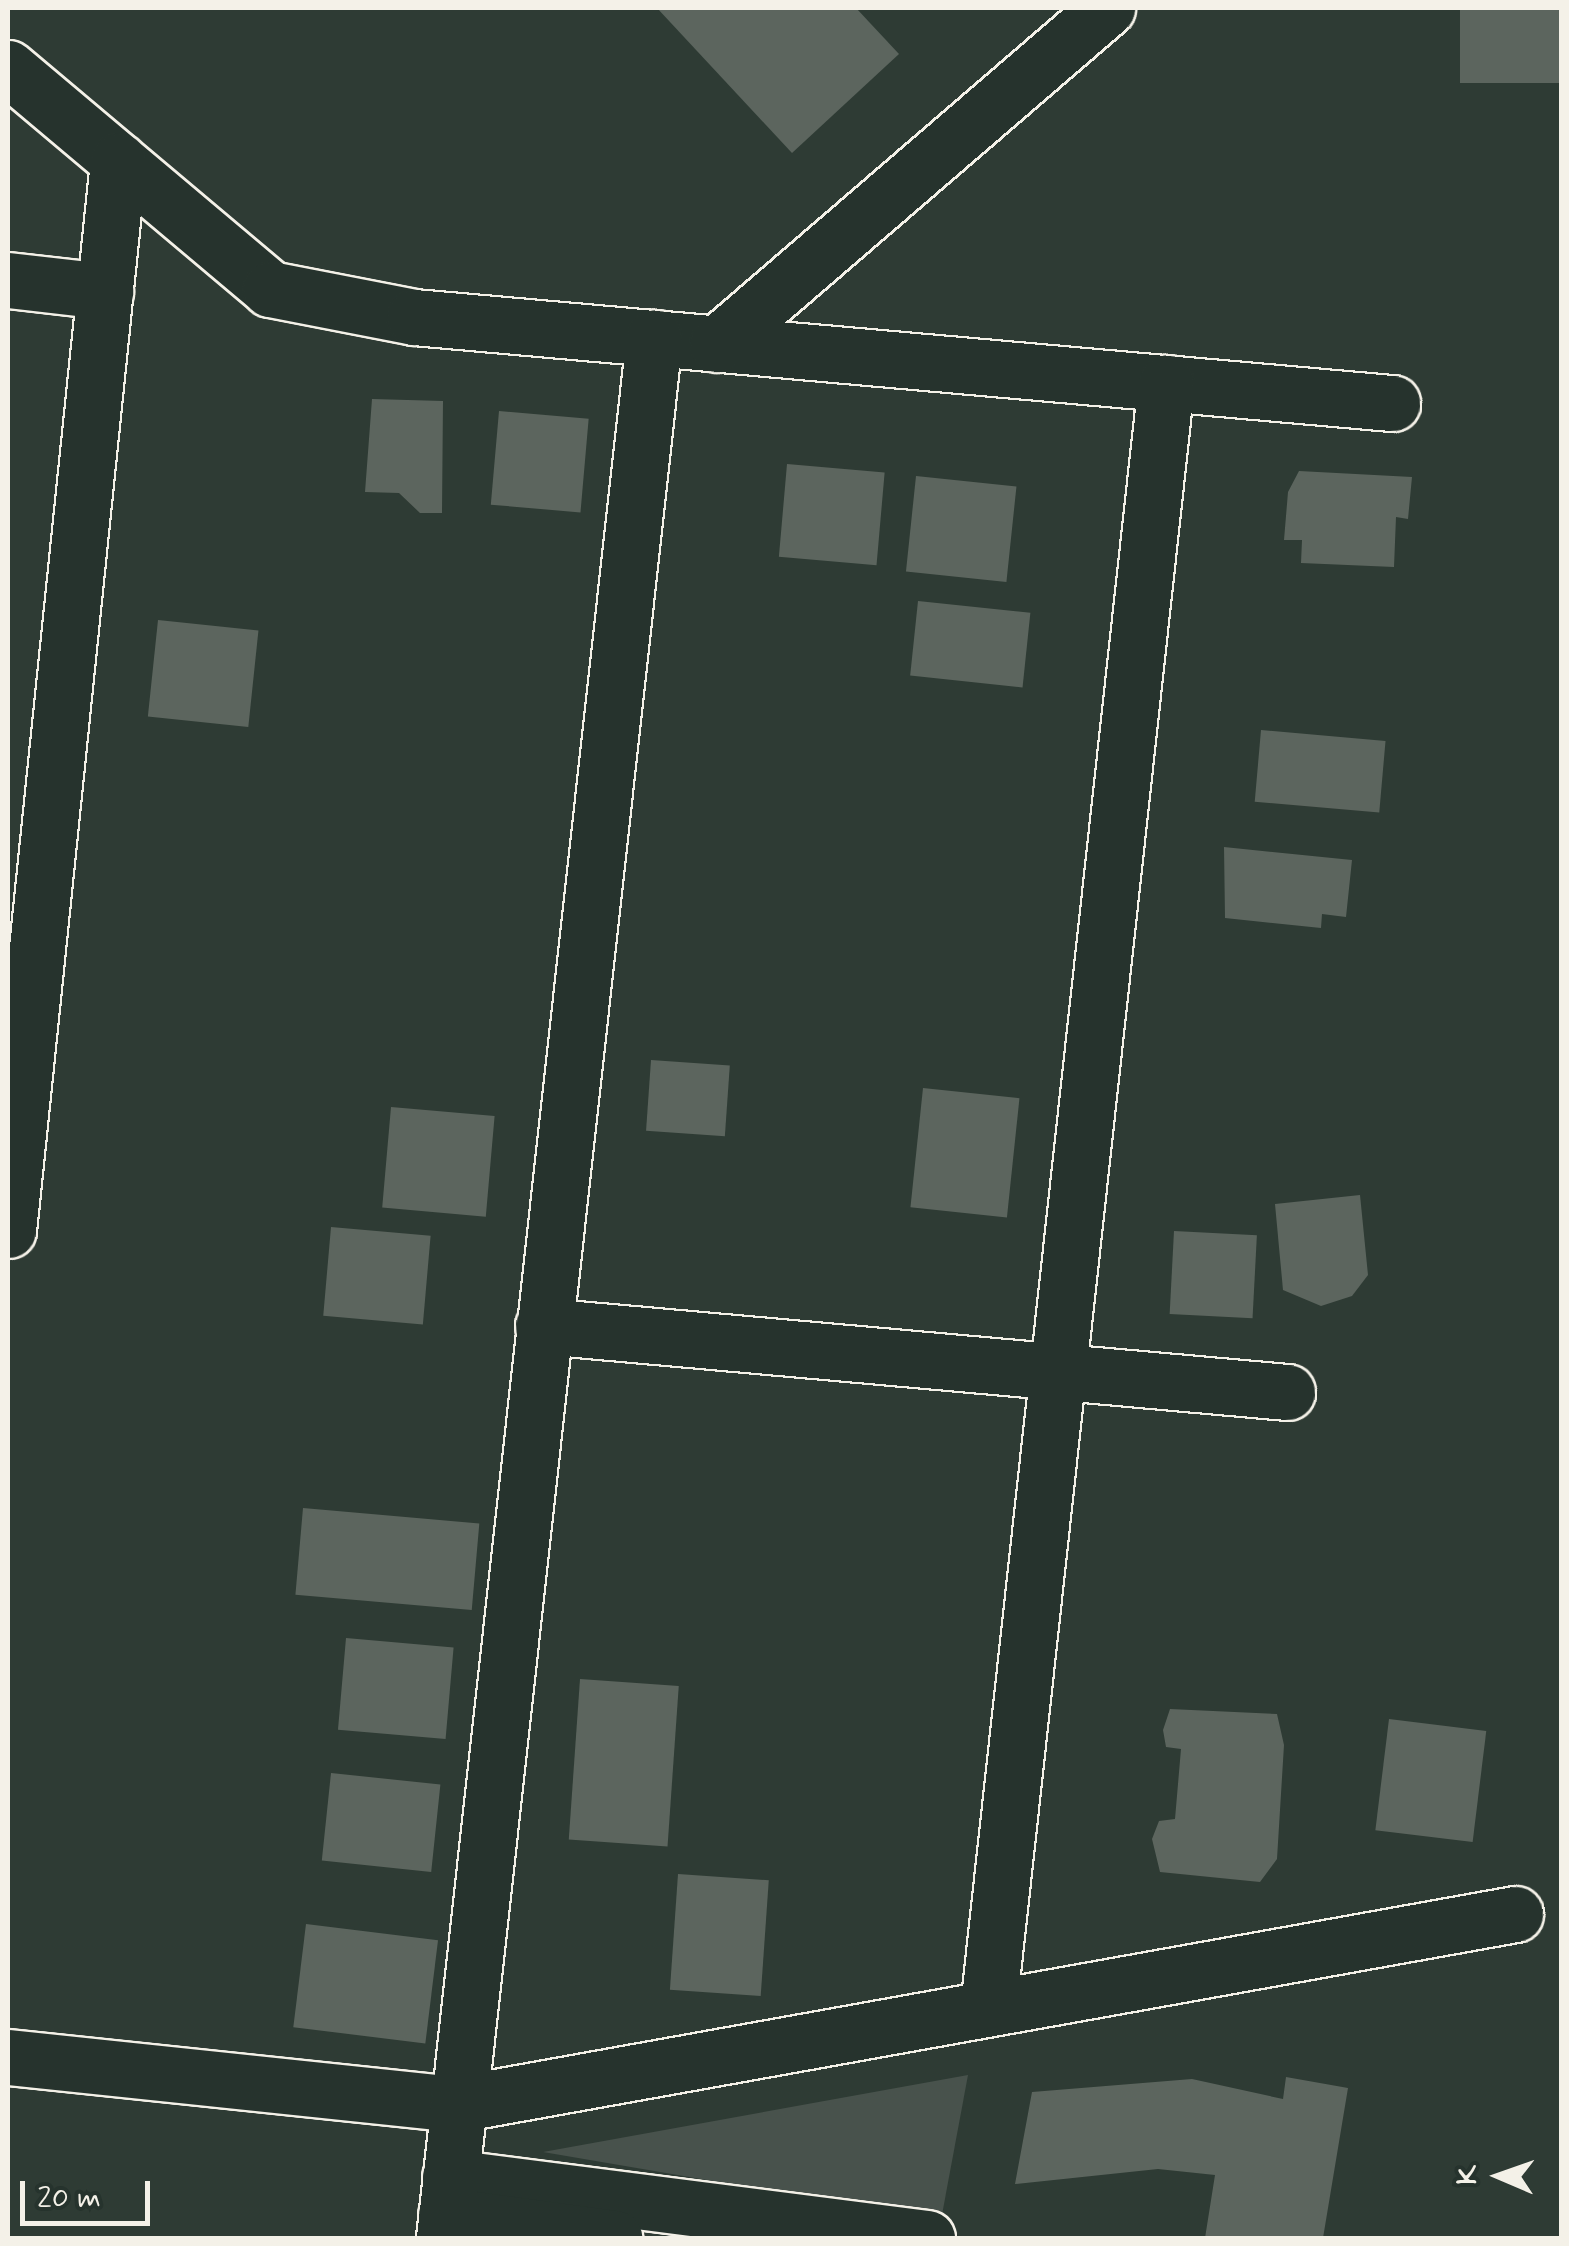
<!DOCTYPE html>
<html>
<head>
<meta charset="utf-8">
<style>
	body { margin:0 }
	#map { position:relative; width:1569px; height:2246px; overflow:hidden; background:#2e3b34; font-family:Mynerve,sans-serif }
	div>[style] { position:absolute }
	.green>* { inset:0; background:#48524c }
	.building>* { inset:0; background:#5c655e; transform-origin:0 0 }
	.roads { filter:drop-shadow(2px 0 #f4f1e8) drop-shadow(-2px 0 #f4f1e8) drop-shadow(0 2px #f4f1e8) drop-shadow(0 -2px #f4f1e8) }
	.minor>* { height:55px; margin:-27.5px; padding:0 27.5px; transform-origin:27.5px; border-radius:27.5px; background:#26332d }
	span { translate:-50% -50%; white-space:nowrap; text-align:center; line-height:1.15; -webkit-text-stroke:10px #26332d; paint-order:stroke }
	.frame { position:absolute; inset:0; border:10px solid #f4f1e8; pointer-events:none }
	.north { position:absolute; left:1449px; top:2126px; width:100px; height:100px; -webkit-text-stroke:8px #26332d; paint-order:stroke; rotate:272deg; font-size:28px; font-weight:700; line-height:40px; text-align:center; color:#f4f1e8 }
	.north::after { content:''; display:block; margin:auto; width:35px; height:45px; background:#f4f1e8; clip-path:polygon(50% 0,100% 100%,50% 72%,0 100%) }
	.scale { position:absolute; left:20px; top:2181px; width:130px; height:45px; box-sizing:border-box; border:5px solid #f4f1e8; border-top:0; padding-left:12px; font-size:30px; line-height:35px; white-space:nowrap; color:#f4f1e8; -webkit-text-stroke:8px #26332d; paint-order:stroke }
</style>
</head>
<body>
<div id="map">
	<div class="green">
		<div style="clip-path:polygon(968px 2075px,941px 2220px,543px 2152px)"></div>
	</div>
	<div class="building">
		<div style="clip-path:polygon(657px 8px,856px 8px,899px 54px,792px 153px)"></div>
		<div style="left:1460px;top:8px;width:99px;height:75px"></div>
		<div style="clip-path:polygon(372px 399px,443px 401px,442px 513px,420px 513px,399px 493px,365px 492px)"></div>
		<div style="left:499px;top:411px;width:90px;height:94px;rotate:5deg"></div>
		<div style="left:787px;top:464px;width:98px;height:93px;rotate:5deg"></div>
		<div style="clip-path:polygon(1299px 471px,1412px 477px,1408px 519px,1396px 517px,1394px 567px,1301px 563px,1302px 540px,1284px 540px,1288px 492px)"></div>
		<div style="left:916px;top:476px;width:101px;height:96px;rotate:6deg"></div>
		<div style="left:918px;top:601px;width:113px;height:75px;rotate:6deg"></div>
		<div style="left:158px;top:620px;width:101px;height:97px;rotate:6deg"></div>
		<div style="left:1261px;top:730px;width:125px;height:72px;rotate:5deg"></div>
		<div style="clip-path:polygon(1224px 847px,1352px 860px,1346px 917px,1322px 914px,1321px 928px,1225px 918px)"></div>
		<div style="left:651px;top:1060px;width:79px;height:71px;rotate:4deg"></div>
		<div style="left:923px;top:1088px;width:97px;height:120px;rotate:6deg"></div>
		<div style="left:391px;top:1107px;width:104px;height:101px;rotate:5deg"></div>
		<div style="clip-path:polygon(1360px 1195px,1368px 1275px,1352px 1296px,1321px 1306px,1283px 1290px,1275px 1204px)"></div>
		<div style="left:331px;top:1227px;width:100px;height:89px;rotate:5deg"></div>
		<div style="left:1174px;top:1231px;width:83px;height:83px;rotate:3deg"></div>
		<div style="left:303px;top:1508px;width:177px;height:87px;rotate:5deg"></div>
		<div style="left:346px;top:1638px;width:108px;height:92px;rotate:5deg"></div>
		<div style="left:580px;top:1679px;width:99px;height:161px;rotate:4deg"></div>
		<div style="clip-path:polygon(1170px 1709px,1277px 1714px,1284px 1745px,1277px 1859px,1260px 1882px,1160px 1872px,1152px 1839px,1159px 1821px,1175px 1819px,1181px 1749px,1166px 1747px,1163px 1730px)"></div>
		<div style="left:1389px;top:1719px;width:98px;height:112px;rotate:7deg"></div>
		<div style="left:331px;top:1773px;width:110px;height:88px;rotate:6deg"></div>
		<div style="left:678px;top:1874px;width:91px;height:116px;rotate:4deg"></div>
		<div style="left:306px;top:1924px;width:133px;height:104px;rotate:7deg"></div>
		<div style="clip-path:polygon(1286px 2077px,1348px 2088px,1323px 2238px,1205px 2238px,1215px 2175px,1158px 2169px,1015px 2184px,1032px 2092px,1192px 2079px,1283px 2099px)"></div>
	</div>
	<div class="roads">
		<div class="minor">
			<div style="left:8px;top:68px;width:343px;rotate:40.1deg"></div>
			<div style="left:270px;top:289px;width:147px;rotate:11deg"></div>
			<div style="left:414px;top:317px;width:982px;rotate:5.03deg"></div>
			<div style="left:8px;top:280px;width:98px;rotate:6.5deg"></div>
			<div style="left:717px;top:344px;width:515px;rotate:-40.75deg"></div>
			<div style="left:8px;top:1230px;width:1075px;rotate:-84.12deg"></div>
			<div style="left:543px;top:1326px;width:747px;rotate:5.07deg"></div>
			<div style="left:988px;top:2008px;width:1635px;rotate:-83.75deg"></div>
			<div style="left:8px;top:2057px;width:451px;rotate:6deg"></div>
			<div style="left:457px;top:2104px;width:1075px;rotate:-10.18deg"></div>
			<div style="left:450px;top:2177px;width:481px;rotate:7.3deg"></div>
			<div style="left:446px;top:2215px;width:170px;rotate:7.8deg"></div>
			<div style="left:444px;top:2238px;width:1912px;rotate:-83.69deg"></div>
		</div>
	</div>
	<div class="frame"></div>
	<div class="north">K</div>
	<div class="scale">20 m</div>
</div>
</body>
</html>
